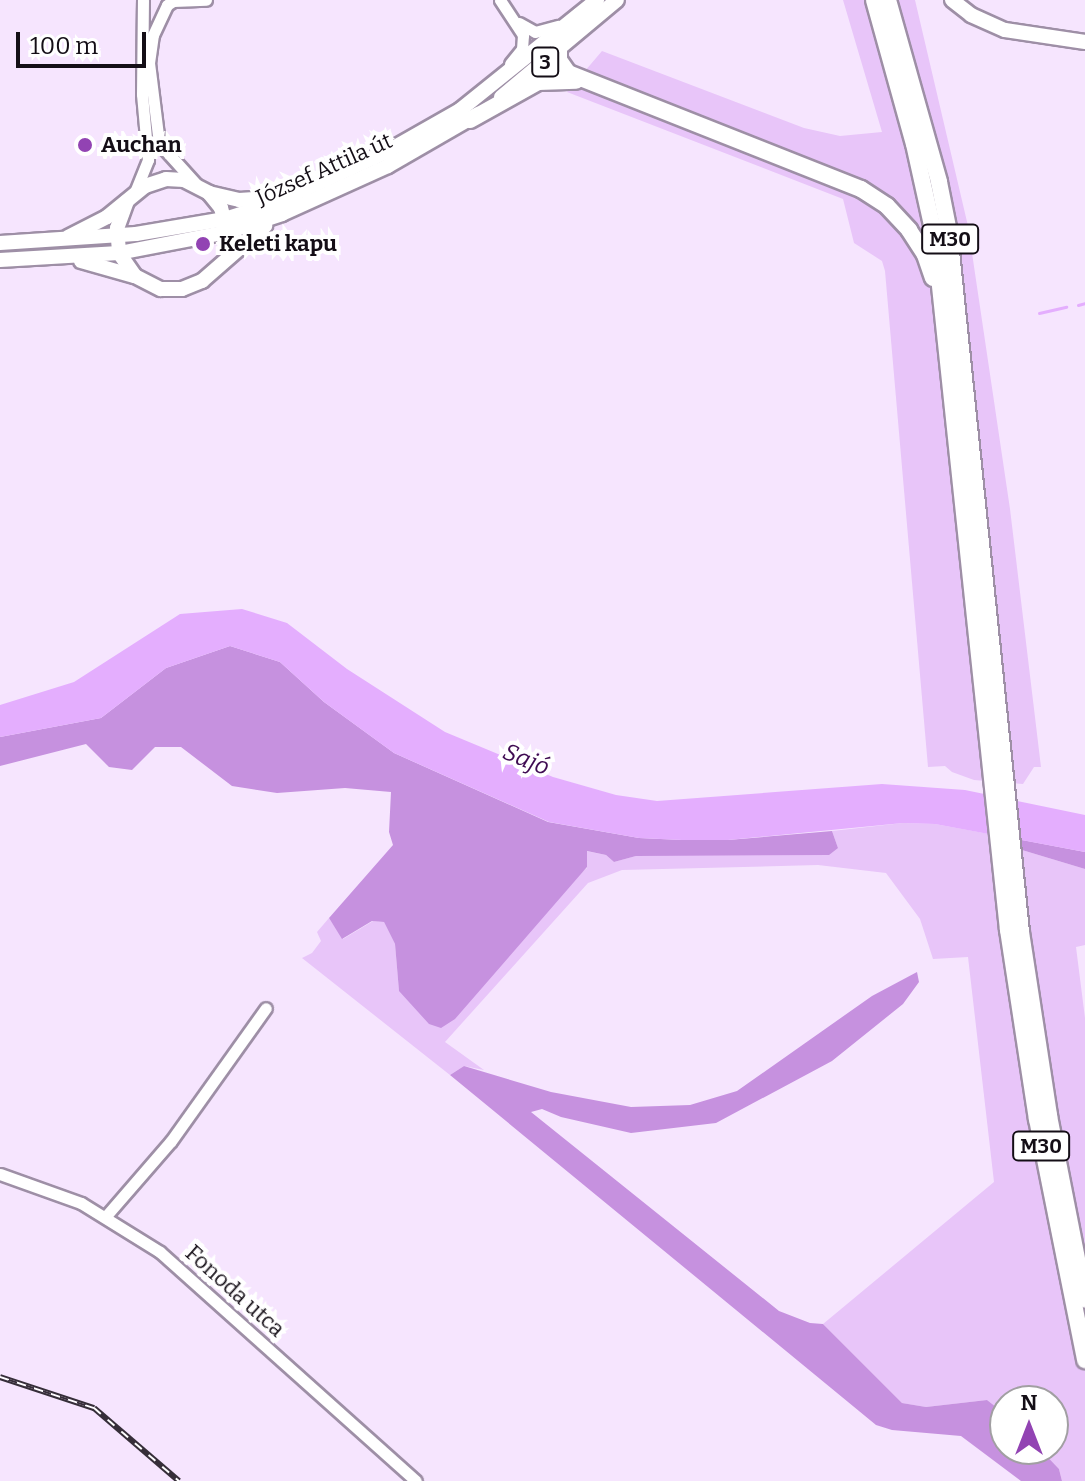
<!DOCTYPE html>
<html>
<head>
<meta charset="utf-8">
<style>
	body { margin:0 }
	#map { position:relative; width:1085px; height:1481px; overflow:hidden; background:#f6e5fe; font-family:Bitter,serif }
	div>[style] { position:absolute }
	.green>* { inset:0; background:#e8c5f9 }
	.forest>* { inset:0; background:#c691df }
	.water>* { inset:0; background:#e4aefe }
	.stream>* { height:3px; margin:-1.5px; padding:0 1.5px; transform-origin:1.5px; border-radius:1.5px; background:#e4aefe }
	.roads { filter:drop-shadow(2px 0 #9e8fa6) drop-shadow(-2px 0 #9e8fa6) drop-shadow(0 2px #9e8fa6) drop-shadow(0 -2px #9e8fa6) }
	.minor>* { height:11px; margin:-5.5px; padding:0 5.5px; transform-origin:5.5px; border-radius:5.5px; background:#fff }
	.major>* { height:14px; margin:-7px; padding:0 7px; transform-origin:7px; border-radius:7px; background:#fff }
	.highway>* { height:16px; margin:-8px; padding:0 8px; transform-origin:8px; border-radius:8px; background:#fff }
	.rail>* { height:6px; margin-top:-3px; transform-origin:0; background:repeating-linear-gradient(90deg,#fff 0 9px,#362e39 0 18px); box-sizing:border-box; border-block:2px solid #362e39 }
	.dots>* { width:22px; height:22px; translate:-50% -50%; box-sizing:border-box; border:4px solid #fff; border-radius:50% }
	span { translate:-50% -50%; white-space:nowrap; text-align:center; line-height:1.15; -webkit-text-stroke:8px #fff; paint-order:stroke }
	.shield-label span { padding:2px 6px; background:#fff; border:2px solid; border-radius:6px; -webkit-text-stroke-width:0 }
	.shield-label { font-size:20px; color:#140e16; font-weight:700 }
	.poi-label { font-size:22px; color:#140e16; font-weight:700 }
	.left { translate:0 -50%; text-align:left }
	.street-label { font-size:22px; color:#140e16 }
	.water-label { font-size:24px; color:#3f0b52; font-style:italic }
	.north { position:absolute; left:989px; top:1385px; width:80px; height:80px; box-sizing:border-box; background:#fff; border:2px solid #a19fa2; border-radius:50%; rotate:0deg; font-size:22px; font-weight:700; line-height:32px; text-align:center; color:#140e16 }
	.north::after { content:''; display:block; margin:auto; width:28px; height:36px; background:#9243b3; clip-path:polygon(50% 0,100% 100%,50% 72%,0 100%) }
	.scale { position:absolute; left:16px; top:32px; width:130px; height:36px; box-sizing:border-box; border:4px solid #140e16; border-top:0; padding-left:10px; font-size:24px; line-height:28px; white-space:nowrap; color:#140e16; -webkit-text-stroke:6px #fff; paint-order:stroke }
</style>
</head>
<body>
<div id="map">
	<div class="green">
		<div style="clip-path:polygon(843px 0,915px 0,968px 226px,1010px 509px,1041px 767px,1034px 767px,1023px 784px,974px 780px,952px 772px,945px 766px,928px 767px,885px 271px,882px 261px,854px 243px,843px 199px,567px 92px,602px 51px,804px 128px,840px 136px,882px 132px)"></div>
		<div style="clip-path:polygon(903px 823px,935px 824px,1022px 840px,1022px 850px,1085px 869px,1085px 945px,1076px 947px,1085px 1018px,1085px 1481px,1062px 1481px,1059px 1469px,1040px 1449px,1053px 1449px,1053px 1401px,1005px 1401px,1005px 1414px,987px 1400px,926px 1407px,902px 1403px,823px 1324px,994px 1182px,968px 957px,933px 959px,920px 919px,886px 873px,818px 865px,622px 870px,588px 883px,445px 1042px,484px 1070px,464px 1066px,450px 1075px,302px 958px,312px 953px,321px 941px,317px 932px,329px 918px,343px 939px,373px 921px,384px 922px,395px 944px,399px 991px,576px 877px,587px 868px,586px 851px,606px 855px,614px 862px,636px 856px,838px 848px,832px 831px)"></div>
	</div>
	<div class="forest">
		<div style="clip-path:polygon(230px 646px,280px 662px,324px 702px,394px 753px,548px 822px,639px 838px,682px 840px,728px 840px,832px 831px,838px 848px,829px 855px,636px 856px,614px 862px,606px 855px,587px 851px,587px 867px,455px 1019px,441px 1028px,429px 1024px,399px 991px,395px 944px,384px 922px,372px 921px,342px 939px,329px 918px,393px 845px,389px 832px,391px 792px,345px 788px,277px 793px,232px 786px,181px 747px,155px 747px,132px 770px,109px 767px,86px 744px,0 766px,0 737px,101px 718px,166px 668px)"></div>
		<div style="clip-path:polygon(1022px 840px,1085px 852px,1085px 869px,1022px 850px)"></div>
		<div style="clip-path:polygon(917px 972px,919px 982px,903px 1004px,832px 1061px,716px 1123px,631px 1133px,561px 1117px,542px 1109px,531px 1112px,779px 1311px,810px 1323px,823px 1324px,902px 1403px,926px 1407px,987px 1400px,1005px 1414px,1005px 1449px,1040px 1449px,1059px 1469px,1062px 1481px,1021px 1481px,961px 1436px,892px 1430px,876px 1425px,450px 1075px,464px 1066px,551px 1092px,631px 1107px,690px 1105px,737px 1091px,872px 996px)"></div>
	</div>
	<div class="water">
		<div style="clip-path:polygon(242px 609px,287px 623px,347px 669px,445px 732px,553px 777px,616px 795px,657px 801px,882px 784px,965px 790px,1085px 815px,1085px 852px,935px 824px,903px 823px,728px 840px,682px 840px,639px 838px,549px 822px,394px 753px,324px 702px,280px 662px,230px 646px,166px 668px,101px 718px,0 737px,0 705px,74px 682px,180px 614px)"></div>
	</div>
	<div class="stream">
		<div style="left:1078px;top:305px;width:7px;rotate:-16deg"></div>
		<div style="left:1039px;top:313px;width:28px;rotate:-13deg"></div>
	</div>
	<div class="roads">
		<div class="minor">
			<div style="left:500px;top:0;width:42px;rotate:56.7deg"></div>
			<div style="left:523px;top:35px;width:14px;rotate:94deg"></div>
			<div style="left:522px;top:49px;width:19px;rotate:129deg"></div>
			<div style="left:519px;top:23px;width:18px;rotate:29deg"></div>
			<div style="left:535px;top:32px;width:24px;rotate:-15deg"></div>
			<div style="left:196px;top:184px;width:55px;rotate:-132.1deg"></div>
			<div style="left:159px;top:143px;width:81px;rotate:-97.1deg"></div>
			<div style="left:149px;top:63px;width:28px;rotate:-82deg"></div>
			<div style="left:153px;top:35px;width:33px;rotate:-65deg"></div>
			<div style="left:167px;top:5px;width:7px;rotate:-34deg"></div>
			<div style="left:173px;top:1px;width:33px;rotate:-2deg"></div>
			<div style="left:135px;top:192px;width:35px;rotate:-68deg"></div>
			<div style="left:148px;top:160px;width:66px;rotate:-95.2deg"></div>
			<div style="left:142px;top:94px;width:94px;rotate:-89.4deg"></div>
			<div style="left:0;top:1174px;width:86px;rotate:19.7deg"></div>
			<div style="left:81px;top:1203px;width:93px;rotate:31.8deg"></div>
			<div style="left:160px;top:1252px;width:343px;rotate:41.8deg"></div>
			<div style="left:106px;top:1216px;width:99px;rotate:-49.1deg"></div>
			<div style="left:171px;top:1141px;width:163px;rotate:-54.5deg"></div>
		</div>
		<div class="major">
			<div style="left:952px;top:0;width:24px;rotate:38deg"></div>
			<div style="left:971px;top:15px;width:37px;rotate:24deg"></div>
			<div style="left:1005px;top:30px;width:81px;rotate:8.5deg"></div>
			<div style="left:501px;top:97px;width:151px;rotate:-39.9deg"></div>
			<div style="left:209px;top:193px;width:31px;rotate:13deg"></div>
			<div style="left:239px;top:200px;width:27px;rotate:-4deg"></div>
			<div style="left:127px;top:201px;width:29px;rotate:110deg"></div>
			<div style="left:117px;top:228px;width:25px;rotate:85deg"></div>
			<div style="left:119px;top:253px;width:28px;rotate:55deg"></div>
			<div style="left:135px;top:276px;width:29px;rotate:27deg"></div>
			<div style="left:161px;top:289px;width:21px"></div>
			<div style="left:182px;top:289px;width:22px;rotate:-22deg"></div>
			<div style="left:202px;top:281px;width:84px;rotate:-41.1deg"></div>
			<div style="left:68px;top:237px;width:44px;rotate:-27.1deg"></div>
			<div style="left:107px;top:217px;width:49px;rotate:-39.2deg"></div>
			<div style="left:145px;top:186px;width:22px;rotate:-18deg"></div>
			<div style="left:166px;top:179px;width:18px;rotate:3deg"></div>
			<div style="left:184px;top:180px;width:28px;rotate:27deg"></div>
			<div style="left:209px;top:193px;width:19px;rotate:51deg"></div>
			<div style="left:221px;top:208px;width:19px;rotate:74deg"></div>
			<div style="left:0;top:243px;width:136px;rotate:-3.8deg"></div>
			<div style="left:136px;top:234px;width:90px;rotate:-9.6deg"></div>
			<div style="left:225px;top:219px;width:52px;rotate:-17.7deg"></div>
			<div style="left:275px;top:203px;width:122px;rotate:-24.7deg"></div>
			<div style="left:386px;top:152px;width:85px;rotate:-29.6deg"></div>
			<div style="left:460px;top:110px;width:176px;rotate:-38.8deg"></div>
			<div style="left:0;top:260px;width:119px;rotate:-3.4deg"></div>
			<div style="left:119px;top:253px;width:110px;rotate:-11deg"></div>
			<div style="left:227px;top:232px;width:58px;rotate:-18.1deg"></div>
			<div style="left:282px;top:214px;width:116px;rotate:-24.4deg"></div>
			<div style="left:388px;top:166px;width:104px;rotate:-30deg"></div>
			<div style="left:81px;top:261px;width:55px;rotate:15.8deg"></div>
		</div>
		<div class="highway">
			<div style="left:874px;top:0;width:149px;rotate:74.5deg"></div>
			<div style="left:914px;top:144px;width:97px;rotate:77.5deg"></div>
			<div style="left:935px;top:239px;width:695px;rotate:83.97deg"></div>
			<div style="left:1008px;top:930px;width:191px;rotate:81.3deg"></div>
			<div style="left:1037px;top:1119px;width:246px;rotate:78.7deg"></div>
			<div style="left:888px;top:0;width:189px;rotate:74.3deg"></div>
			<div style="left:939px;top:182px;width:51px;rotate:78.7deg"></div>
			<div style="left:949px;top:232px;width:704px;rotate:84.13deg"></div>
			<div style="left:1021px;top:932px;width:186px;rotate:81.3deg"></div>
			<div style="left:1049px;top:1116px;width:187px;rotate:78.9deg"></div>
			<div style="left:579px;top:16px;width:35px;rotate:125deg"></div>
			<div style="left:559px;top:45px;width:15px;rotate:90deg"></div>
			<div style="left:559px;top:60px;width:16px;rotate:55deg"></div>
			<div style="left:568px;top:73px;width:315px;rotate:21.6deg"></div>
			<div style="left:861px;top:189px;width:31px;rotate:33deg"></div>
			<div style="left:887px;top:206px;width:33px;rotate:47deg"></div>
			<div style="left:909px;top:230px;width:30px;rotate:57deg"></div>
			<div style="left:925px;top:255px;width:24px;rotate:71deg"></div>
			<div style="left:470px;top:120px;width:78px;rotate:-29.2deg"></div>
			<div style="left:538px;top:82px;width:38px;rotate:-2deg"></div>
		</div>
	</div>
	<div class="rail">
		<div style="left:0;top:1377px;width:99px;rotate:18.3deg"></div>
		<div style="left:94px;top:1408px;width:112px;rotate:40.7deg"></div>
	</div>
	<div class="dots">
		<div style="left:85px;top:145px;background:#9243b3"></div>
		<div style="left:203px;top:244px;background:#9243b3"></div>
	</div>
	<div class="shield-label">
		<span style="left:545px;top:62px">3</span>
		<span style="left:950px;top:239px">M30</span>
		<span style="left:1041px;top:1146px">M30</span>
	</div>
	<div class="poi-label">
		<span class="left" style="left:101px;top:145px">Auchan</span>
		<span class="left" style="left:219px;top:244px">Keleti kapu</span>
	</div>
	<div class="street-label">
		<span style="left:324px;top:169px;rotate:-24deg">József Attila út</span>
		<span style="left:235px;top:1291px;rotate:42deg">Fonoda utca</span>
	</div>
	<div class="water-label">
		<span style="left:526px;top:760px;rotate:22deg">Sajó</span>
	</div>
	<div class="north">N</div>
	<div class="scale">100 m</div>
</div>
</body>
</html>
